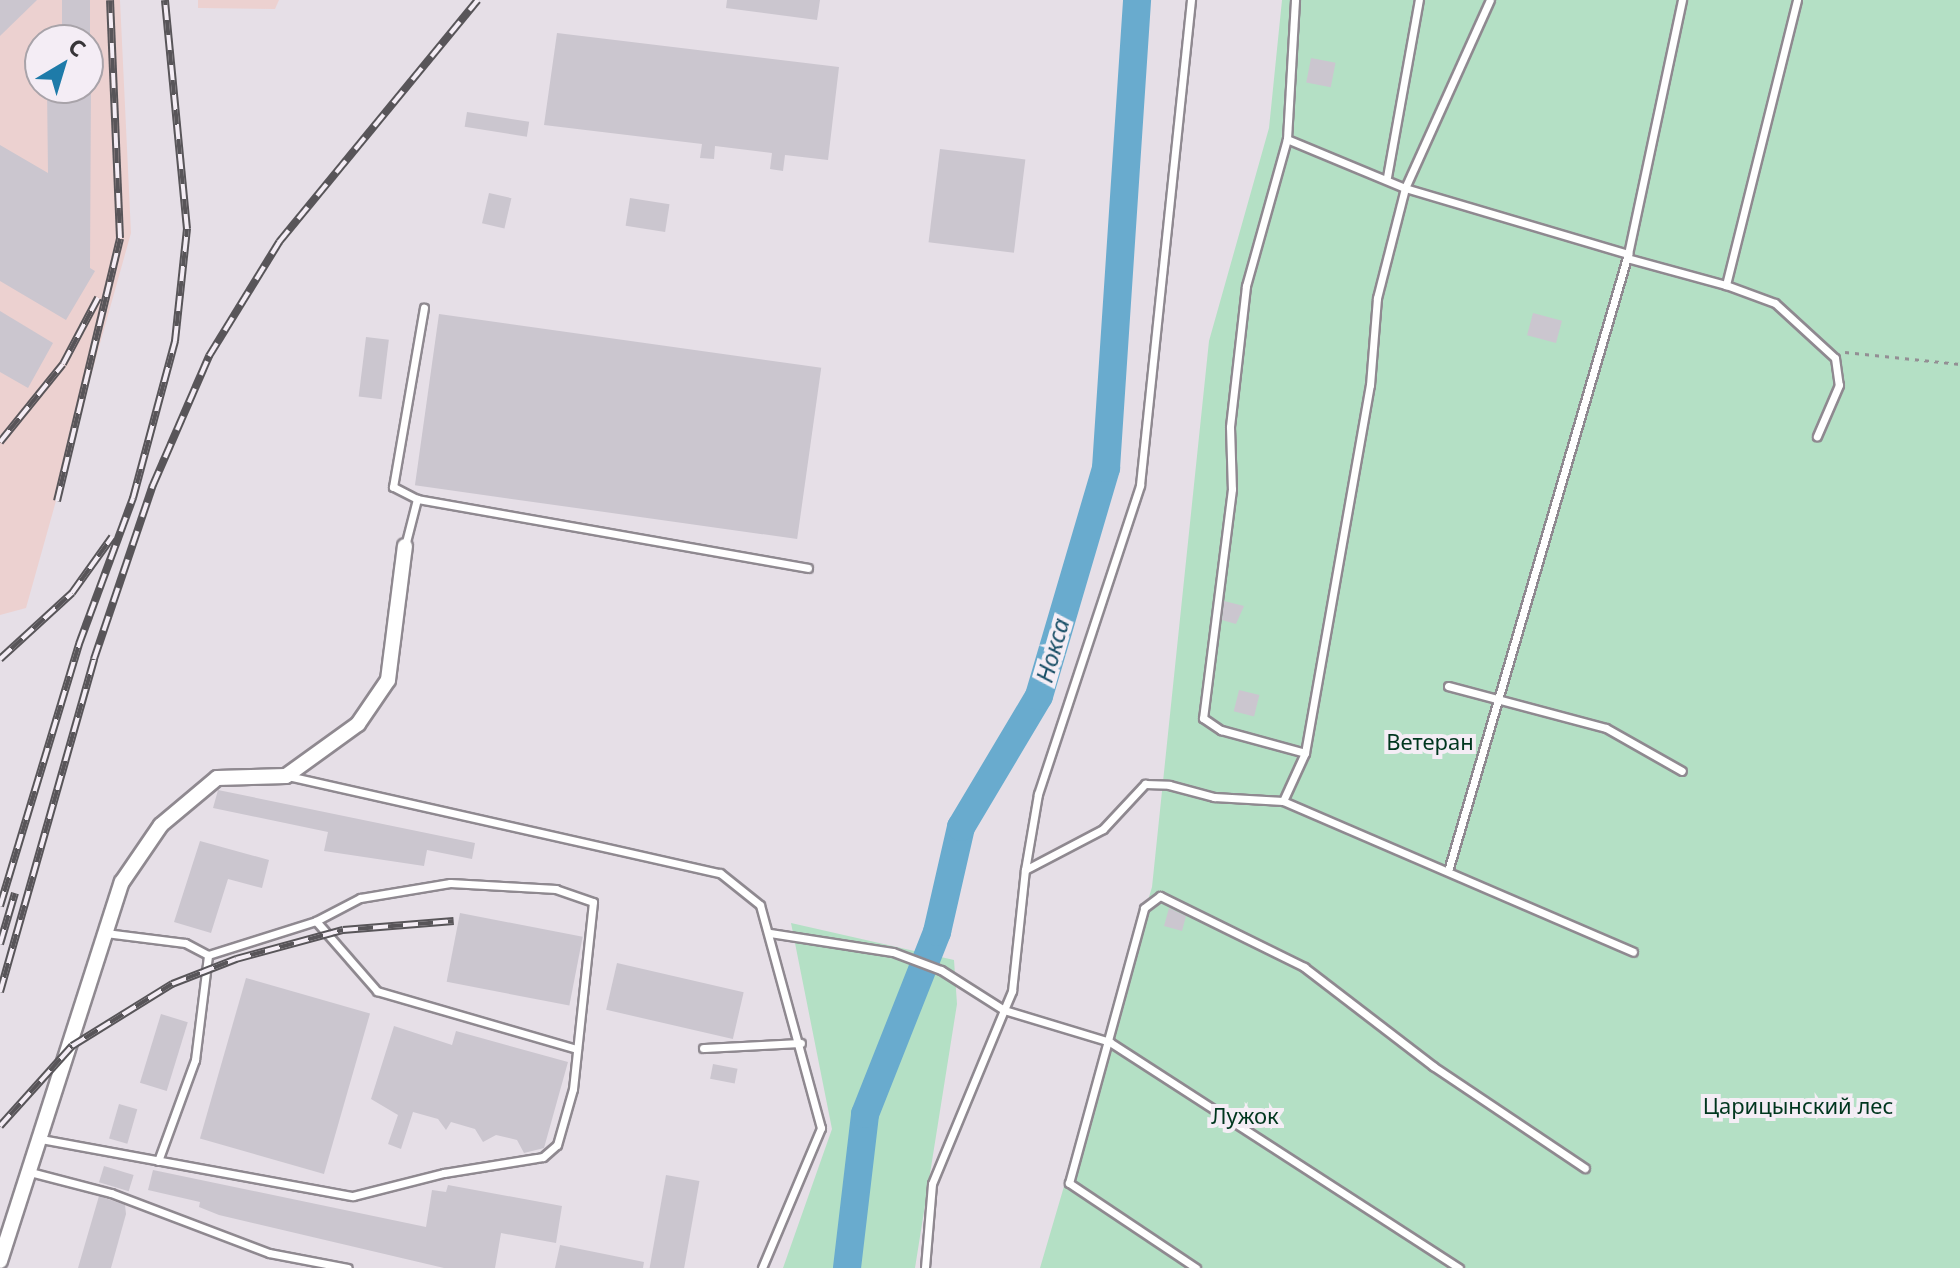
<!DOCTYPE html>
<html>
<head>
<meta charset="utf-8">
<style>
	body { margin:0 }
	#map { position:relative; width:1960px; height:1268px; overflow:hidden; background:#e6dfe7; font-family:"Noto Sans",sans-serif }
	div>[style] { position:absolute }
	.commercial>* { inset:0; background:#ecd1d0 }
	.green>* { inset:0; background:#b4e0c5 }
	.river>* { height:28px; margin:-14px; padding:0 14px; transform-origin:14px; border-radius:14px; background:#69abce }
	.building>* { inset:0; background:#cbc6cf; transform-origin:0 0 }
	.path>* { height:3px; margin-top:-1.5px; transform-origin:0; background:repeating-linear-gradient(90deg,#938f94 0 4px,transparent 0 10px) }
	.roads { filter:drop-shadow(2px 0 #8f8990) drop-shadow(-2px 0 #8f8990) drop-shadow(0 2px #8f8990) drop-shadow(0 -2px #8f8990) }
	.lane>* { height:7px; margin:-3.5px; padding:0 3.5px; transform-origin:3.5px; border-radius:3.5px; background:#fff }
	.street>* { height:14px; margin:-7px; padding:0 7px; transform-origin:7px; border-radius:7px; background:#fff }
	.rail>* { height:8px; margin-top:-4px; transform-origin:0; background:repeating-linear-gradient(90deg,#f4edf5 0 15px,#585559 0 30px); box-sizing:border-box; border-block:2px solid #585559 }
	span { translate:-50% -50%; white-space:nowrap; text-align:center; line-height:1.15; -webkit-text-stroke:8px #f4edf5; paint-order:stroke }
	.park-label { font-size:22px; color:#00361e }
	.water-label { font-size:24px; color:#1a4f67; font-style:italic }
	.north { position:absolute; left:24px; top:24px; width:80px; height:80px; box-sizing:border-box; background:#f4edf5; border:2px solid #a8a3a9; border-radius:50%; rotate:38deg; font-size:22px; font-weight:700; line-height:32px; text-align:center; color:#373538 }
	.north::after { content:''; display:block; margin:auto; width:28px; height:36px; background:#1e7ba9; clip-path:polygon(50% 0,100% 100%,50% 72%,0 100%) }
</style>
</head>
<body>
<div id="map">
	<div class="commercial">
		<div style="clip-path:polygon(evenodd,0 0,120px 0,131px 233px,26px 608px,0 615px,0 0,40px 40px,88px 40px,88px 88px,40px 88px,40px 40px)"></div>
		<div style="clip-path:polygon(198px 0,279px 0,275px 9px,198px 8px)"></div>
	</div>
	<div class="green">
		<div style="clip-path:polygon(1282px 0,1960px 0,1960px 1268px,1040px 1268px,1152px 887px,1209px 341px,1269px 128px)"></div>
		<div style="clip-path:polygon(791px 923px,954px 960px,957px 1004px,915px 1268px,783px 1268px,832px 1129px)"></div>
	</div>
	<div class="river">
		<div style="left:847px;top:1268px;width:155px;rotate:-83.3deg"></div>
		<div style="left:865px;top:1114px;width:196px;rotate:-68.4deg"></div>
		<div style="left:937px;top:932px;width:108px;rotate:-77.1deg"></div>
		<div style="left:961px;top:827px;width:152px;rotate:-59.2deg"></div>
		<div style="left:1039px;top:696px;width:238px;rotate:-73.6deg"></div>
		<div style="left:1106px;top:468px;width:469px;rotate:-86.2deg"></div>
	</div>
	<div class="building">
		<div style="clip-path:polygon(0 0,37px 0,0 36px)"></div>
		<div style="left:62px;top:0;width:28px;height:40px"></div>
		<div style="clip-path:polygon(727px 0,820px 0,817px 20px,726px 8px)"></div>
		<div style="clip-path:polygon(557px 33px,839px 67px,828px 160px,785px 155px,783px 171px,770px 169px,772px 153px,715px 146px,714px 159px,700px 158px,702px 144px,544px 125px)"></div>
		<div style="left:1311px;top:58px;width:25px;height:25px;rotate:11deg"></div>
		<div style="clip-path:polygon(47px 88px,91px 88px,90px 268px,95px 271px,66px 320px,0 281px,0 145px,48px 173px)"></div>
		<div style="left:467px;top:112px;width:63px;height:15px;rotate:9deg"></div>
		<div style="left:940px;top:149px;width:86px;height:94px;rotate:7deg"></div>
		<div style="left:489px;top:193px;width:23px;height:31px;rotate:13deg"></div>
		<div style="left:630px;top:198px;width:40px;height:28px;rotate:9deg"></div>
		<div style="clip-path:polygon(0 311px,53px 343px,28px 388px,0 372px)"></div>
		<div style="left:1533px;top:313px;width:30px;height:23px;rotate:15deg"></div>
		<div style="left:439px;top:314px;width:386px;height:173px;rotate:8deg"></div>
		<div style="left:366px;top:337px;width:23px;height:60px;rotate:7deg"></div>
		<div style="clip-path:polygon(1224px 601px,1244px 606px,1236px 624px,1222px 620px)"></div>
		<div style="left:1239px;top:690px;width:21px;height:22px;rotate:14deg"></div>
		<div style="clip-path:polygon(218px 790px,475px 843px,472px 859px,427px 850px,424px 866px,324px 851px,328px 832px,213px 808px)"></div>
		<div style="clip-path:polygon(200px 841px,269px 860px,262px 888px,228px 879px,211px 933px,174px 922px)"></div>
		<div style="clip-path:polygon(1169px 908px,1186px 916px,1182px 931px,1164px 926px)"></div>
		<div style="left:460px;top:913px;width:125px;height:70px;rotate:11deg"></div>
		<div style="left:617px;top:963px;width:130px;height:48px;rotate:13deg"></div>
		<div style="left:246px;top:978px;width:129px;height:167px;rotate:16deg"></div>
		<div style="left:161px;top:1014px;width:28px;height:72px;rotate:17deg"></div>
		<div style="clip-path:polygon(394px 1026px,452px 1045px,456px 1031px,568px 1062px,544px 1148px,524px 1153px,517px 1140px,496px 1135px,483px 1142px,475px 1129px,451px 1122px,446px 1130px,438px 1119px,413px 1112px,401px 1149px,388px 1144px,398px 1115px,371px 1099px)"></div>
		<div style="left:713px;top:1064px;width:25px;height:15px;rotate:11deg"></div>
		<div style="left:119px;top:1104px;width:19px;height:36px;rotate:16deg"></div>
		<div style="left:104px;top:1166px;width:31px;height:17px;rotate:17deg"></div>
		<div style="clip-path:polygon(153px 1170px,426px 1227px,432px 1190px,446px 1192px,448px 1185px,562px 1206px,556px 1243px,501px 1233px,495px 1268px,444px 1268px,219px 1215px,199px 1207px,200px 1202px,148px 1190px)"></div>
		<div style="left:666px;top:1175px;width:34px;height:95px;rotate:10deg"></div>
		<div style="clip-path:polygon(99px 1196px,125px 1205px,126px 1214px,111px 1268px,78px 1268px)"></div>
		<div style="clip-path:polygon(560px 1245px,644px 1262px,643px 1268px,555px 1268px)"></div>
	</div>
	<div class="path">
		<div style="left:1845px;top:352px;width:116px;rotate:6deg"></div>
	</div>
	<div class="roads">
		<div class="lane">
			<div style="left:1295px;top:0;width:139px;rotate:93.3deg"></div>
			<div style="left:1287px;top:139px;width:128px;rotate:22.6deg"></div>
			<div style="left:1405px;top:188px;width:233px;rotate:16.5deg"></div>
			<div style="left:1797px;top:0;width:294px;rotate:104deg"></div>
			<div style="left:1726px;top:285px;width:52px;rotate:20.2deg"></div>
			<div style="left:1775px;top:303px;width:81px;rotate:42.5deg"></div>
			<div style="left:1835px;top:358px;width:27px;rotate:82deg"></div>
			<div style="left:1839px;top:385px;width:56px;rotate:113.3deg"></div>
			<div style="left:1287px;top:139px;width:153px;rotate:105.6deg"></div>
			<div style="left:1246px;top:286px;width:142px;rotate:96.5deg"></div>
			<div style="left:1230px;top:427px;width:62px;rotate:88.2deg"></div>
			<div style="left:1232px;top:489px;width:231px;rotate:97.2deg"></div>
			<div style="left:1203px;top:718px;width:22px;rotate:34deg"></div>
			<div style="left:1221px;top:730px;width:87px;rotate:15.3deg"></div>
			<div style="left:1387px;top:177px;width:180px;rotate:-79.8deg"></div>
			<div style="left:1627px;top:258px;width:103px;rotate:15.3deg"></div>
			<div style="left:417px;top:499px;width:27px;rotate:-153deg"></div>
			<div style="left:393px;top:487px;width:182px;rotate:-80.2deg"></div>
			<div style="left:405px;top:546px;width:49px;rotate:-75.7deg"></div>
			<div style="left:417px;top:499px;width:397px;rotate:10deg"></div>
			<div style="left:1448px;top:686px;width:163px;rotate:14.9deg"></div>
			<div style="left:1606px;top:728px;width:87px;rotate:29.5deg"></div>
			<div style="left:288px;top:776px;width:443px;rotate:12.7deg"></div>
			<div style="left:720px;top:873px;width:51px;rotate:38.7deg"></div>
			<div style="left:760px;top:905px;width:231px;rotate:74.7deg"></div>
			<div style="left:821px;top:1128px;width:152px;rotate:112.9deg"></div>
			<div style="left:1283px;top:801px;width:53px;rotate:-65.4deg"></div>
			<div style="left:1305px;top:753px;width:374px;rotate:-80deg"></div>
			<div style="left:1370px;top:385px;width:87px;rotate:-85.4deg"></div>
			<div style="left:1377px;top:298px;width:114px;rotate:-75.7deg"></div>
			<div style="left:1405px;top:188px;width:206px;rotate:-65.7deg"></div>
			<div style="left:1025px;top:870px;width:77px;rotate:-80.3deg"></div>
			<div style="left:1038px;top:794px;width:325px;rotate:-71.7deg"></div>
			<div style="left:1140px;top:485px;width:488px;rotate:-84deg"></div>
			<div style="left:1448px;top:871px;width:643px;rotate:-73.74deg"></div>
			<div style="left:1628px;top:254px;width:260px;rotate:-78deg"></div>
			<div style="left:316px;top:921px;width:93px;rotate:48.9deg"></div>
			<div style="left:377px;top:991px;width:208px;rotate:16.2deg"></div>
			<div style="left:770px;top:933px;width:124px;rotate:8.8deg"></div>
			<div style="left:893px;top:952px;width:51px;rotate:20.6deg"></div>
			<div style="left:941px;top:970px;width:75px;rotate:32.4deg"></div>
			<div style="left:1004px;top:1010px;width:188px;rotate:112.5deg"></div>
			<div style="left:932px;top:1184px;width:84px;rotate:94.8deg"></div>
			<div style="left:703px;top:1048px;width:98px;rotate:-2.9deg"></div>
			<div style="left:41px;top:1139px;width:317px;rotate:10.4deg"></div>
			<div style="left:353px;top:1196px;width:94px;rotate:-14.2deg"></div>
			<div style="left:444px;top:1173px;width:100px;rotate:-9.2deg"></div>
			<div style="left:543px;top:1157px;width:18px;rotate:-41deg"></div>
			<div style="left:557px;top:1145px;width:58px;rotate:-74.1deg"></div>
			<div style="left:573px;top:1089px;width:188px;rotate:-83.9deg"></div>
			<div style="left:593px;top:902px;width:39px;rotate:-161deg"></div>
			<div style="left:556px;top:889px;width:106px;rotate:-176.8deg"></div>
			<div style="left:450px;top:883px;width:91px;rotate:170.5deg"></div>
			<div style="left:360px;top:898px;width:50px;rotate:152.4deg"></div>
			<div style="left:316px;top:921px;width:113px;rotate:162.5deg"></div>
			<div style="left:208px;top:955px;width:26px;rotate:-152deg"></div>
			<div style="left:185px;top:943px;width:80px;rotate:-172.8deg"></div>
			<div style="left:158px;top:1161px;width:108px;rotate:-69.9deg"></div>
			<div style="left:195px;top:1060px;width:106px;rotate:-82.9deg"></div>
			<div style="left:30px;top:1172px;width:84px;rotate:14.5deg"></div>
			<div style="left:111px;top:1193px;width:169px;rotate:20.8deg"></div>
			<div style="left:269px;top:1253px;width:80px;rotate:10.8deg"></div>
			<div style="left:1196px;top:1268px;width:153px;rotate:-146.2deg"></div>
			<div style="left:1069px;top:1183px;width:285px;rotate:-74.7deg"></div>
			<div style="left:1144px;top:908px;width:20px;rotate:-37deg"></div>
			<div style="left:1160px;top:896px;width:161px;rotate:26.2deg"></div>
			<div style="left:1304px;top:967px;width:163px;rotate:37.5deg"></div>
			<div style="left:1433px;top:1066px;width:183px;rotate:33.9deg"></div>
			<div style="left:1459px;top:1268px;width:416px;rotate:-147.1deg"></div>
			<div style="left:1110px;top:1042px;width:111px;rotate:-163.2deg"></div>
			<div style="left:1004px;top:1010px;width:21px;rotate:-67deg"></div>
			<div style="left:1012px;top:991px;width:122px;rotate:-83.9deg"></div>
			<div style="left:1025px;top:870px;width:88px;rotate:-27.7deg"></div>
			<div style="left:1103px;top:829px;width:62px;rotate:-47deg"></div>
			<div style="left:1145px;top:784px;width:24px;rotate:2deg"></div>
			<div style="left:1169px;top:785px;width:47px;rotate:14.9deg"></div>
			<div style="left:1214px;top:797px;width:69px;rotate:3.3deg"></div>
			<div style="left:1283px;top:801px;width:381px;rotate:23.3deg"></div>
		</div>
		<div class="street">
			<div style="left:0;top:1261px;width:398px;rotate:-72.2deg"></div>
			<div style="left:122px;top:882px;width:69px;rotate:-55.6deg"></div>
			<div style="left:161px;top:825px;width:73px;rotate:-40deg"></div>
			<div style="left:217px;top:778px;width:69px;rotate:-1.7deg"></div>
			<div style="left:286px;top:776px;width:89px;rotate:-35.8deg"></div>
			<div style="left:358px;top:724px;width:53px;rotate:-55.7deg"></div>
			<div style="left:388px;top:680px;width:135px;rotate:-82.8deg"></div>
		</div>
	</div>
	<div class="rail">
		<div style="left:0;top:442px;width:100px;rotate:-51.1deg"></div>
		<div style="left:63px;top:364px;width:75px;rotate:-62.1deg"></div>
		<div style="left:57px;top:501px;width:270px;rotate:-76.5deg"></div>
		<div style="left:120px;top:238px;width:238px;rotate:-92.4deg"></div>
		<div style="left:0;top:659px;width:98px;rotate:-42.5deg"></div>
		<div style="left:72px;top:593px;width:69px;rotate:-54.5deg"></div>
		<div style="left:0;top:906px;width:274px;rotate:-73.2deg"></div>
		<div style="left:79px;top:644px;width:156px;rotate:-69.7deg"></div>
		<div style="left:133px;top:498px;width:163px;rotate:-75deg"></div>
		<div style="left:175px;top:341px;width:113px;rotate:-83.9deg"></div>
		<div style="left:187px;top:229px;width:230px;rotate:-95.5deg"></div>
		<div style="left:0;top:944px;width:53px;rotate:-73.6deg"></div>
		<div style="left:0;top:992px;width:346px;rotate:-74.2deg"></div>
		<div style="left:94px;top:659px;width:184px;rotate:-71.3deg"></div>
		<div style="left:153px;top:485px;width:141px;rotate:-66.5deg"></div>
		<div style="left:209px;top:356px;width:134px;rotate:-58.4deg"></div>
		<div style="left:279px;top:242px;width:313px;rotate:-50.6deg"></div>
		<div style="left:0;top:1126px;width:108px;rotate:-48deg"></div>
		<div style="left:72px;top:1046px;width:118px;rotate:-31.8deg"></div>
		<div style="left:172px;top:984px;width:69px;rotate:-21.3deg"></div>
		<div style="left:236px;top:959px;width:111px;rotate:-15.2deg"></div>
		<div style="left:343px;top:930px;width:111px;rotate:-4.6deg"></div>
	</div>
	<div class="park-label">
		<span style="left:1430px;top:742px">Ветеран</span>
		<span style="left:1798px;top:1106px">Царицынский лес</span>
		<span style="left:1245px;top:1116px">Лужок</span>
	</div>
	<div class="water-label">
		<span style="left:1052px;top:650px;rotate:-74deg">Нокса</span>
	</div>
	<div class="north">С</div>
</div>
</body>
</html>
